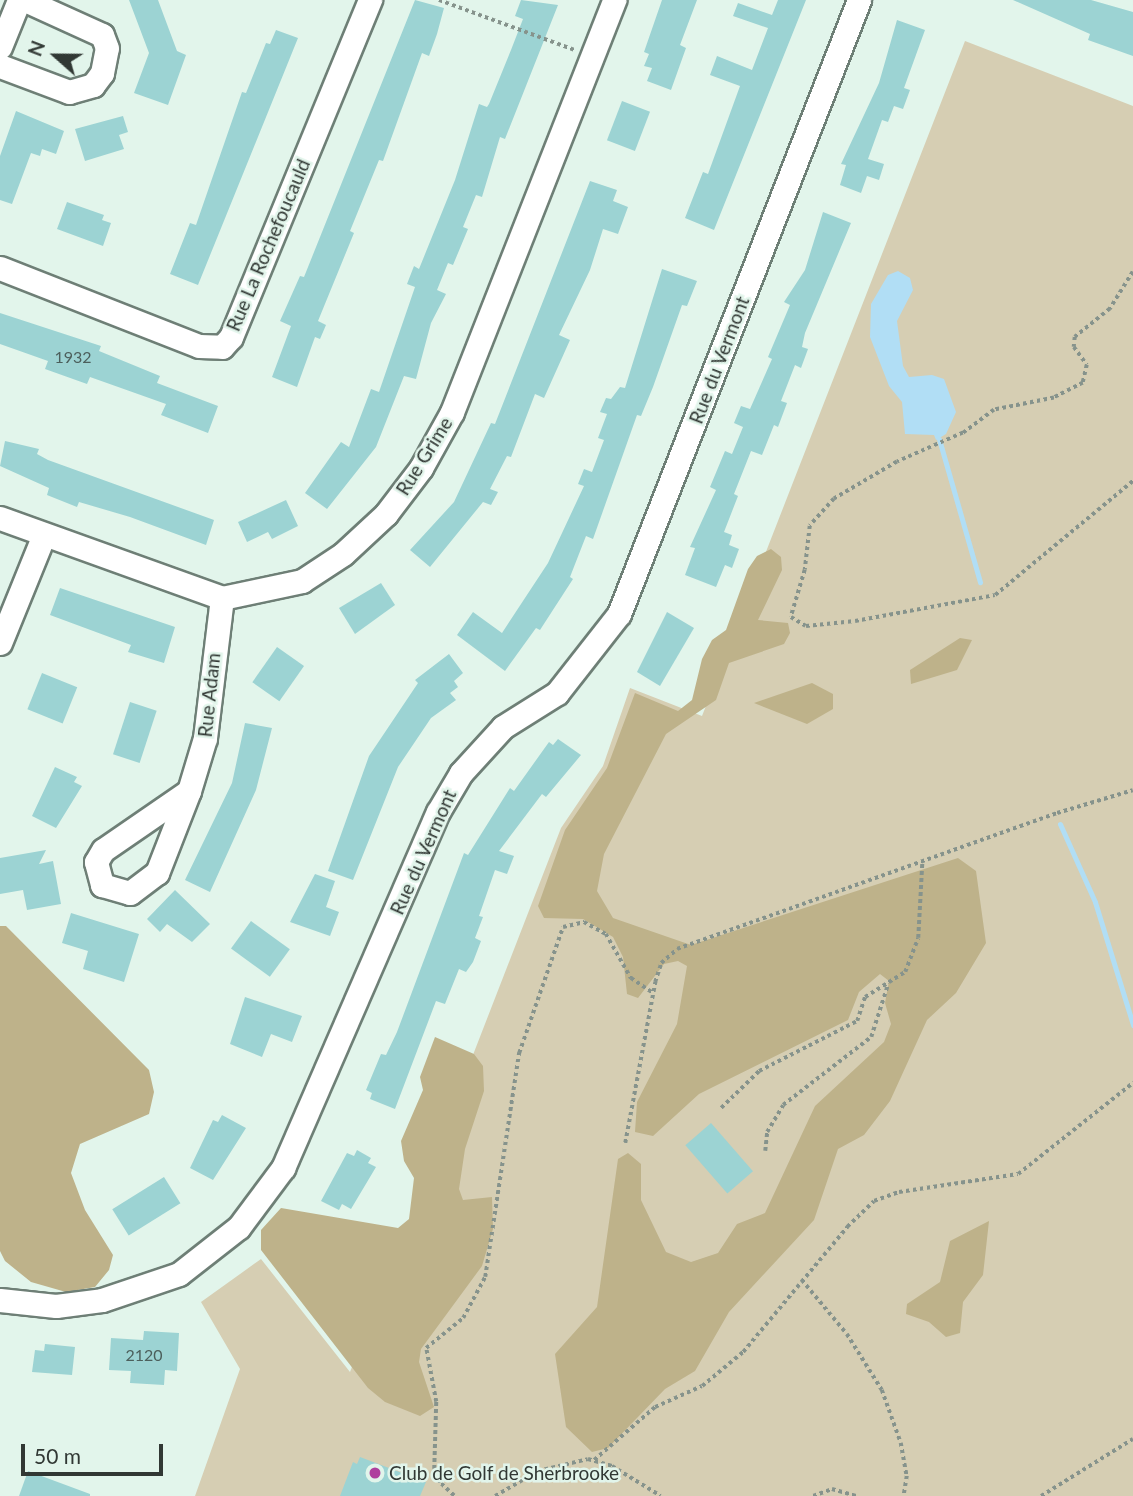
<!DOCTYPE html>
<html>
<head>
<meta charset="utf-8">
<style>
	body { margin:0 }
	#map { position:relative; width:1133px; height:1496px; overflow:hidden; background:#e2f5eb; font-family:Lato,sans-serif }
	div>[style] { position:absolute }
	.green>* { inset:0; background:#d6ceb3 }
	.forest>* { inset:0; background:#beb28a }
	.water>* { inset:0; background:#b1def5 }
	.stream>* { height:5px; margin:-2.5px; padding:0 2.5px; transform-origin:2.5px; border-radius:2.5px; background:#b1def5 }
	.building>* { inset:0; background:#9cd3d3; transform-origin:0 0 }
	.path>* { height:3.5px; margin-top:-1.75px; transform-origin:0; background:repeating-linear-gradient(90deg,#86938c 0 3.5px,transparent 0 7px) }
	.roads { filter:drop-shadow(2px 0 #6e7f76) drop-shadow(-2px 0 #6e7f76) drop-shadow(0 2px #6e7f76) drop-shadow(0 -2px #6e7f76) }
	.street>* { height:23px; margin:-11.5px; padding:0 11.5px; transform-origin:11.5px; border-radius:11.5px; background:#fff }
	.dots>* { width:19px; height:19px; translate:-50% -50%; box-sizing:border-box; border:4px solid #e2f5eb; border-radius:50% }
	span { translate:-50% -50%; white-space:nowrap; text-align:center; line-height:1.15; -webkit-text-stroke:5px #e2f5eb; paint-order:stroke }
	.number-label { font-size:16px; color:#4c5f5c }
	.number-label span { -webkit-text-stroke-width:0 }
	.street-label { font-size:19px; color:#313834 }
	.poi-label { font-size:19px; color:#313834 }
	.left { translate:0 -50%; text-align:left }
	.north { position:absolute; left:21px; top:21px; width:70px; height:70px; -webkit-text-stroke:5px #e2f5eb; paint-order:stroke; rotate:291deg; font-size:19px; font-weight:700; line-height:28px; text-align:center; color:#313834 }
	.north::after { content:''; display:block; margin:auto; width:24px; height:32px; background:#313834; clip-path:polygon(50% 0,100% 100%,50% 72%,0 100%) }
	.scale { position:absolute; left:21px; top:1444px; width:142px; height:32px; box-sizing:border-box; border:4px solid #313834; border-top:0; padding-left:9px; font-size:21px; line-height:24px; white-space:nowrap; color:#313834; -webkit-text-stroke:5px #e2f5eb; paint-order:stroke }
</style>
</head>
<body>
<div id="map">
	<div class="green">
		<div style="clip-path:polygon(965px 41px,1133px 106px,1133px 1496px,195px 1496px,240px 1369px,201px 1302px,261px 1259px,350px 1372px,561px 828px,603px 766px,630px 688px,702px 716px)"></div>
	</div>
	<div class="forest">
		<div style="clip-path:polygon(771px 549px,781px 557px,782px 570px,758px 620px,788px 623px,790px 633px,784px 644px,729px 663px,716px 700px,666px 734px,604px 854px,597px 891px,613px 918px,691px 945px,958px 858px,976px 871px,986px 943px,956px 993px,927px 1020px,890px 1101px,864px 1135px,838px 1149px,814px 1220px,729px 1312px,695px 1371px,665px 1389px,608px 1448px,592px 1452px,566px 1427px,555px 1354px,597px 1307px,618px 1159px,628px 1153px,641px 1164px,641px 1200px,666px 1252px,691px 1262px,718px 1253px,737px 1224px,765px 1213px,815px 1106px,884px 1042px,891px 1024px,885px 1003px,889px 981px,880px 974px,859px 992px,848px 1020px,699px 1094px,653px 1136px,635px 1132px,637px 1102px,677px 1024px,687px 966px,678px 961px,664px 964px,638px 998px,627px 994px,623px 957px,613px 937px,583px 919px,544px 918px,538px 906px,565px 830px,607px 768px,635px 693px,678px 711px,692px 700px,702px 659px,712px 640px,726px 630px,748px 569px,757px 556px)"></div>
		<div style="clip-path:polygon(960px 638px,972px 640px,957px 670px,911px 684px,910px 670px)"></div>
		<div style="clip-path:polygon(812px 683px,833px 694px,833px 709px,807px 724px,754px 703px)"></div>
		<div style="clip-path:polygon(0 926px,6px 926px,149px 1070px,154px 1092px,149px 1114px,80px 1144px,71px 1173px,85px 1210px,113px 1255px,109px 1270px,95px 1287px,66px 1292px,31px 1282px,5px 1261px,0 1251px)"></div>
		<div style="clip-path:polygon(435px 1037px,474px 1054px,483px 1066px,484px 1091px,465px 1149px,459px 1189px,463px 1200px,492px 1197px,493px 1229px,482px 1266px,421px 1349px,419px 1362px,434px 1407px,420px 1416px,385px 1402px,368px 1388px,261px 1250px,261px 1230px,281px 1208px,398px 1228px,409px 1219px,414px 1178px,404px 1161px,401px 1141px,423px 1090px,420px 1077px)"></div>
		<div style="clip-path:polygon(989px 1221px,983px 1275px,963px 1302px,960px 1333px,946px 1337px,929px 1322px,906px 1314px,907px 1304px,940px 1282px,950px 1241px)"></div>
	</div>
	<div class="water">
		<div style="clip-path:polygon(898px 271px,910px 278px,913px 290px,897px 321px,903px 366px,909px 377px,932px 375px,944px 379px,956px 412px,946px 434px,936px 440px,934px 435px,905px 434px,902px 402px,889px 386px,870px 337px,871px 304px,888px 275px)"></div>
	</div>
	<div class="stream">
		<div style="left:939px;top:439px;width:149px;rotate:74deg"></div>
		<div style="left:1060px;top:824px;width:85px;rotate:65.8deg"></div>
		<div style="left:1095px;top:902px;width:129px;rotate:72.8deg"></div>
	</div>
	<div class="building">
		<div style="clip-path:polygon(129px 0,158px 0,177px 51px,186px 55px,168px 105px,134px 93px,149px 53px)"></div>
		<div style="clip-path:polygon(415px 0,444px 8px,437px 34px,429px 56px,422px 53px,383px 161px,379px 160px,350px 231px,354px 233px,318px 321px,326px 325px,320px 339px,315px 337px,297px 387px,272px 377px,291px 326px,280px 321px,300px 276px,304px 277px)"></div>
		<div style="clip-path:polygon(521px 0,558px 5px,505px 139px,500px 137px,482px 197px,476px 195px,463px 227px,468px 229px,453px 265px,448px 263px,437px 290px,446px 294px,431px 323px,416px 379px,404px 376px,376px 447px,327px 509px,305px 493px,341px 442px,349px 447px,371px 389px,379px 392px,415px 287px,407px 284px,414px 266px,419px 269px,455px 180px,479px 104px,487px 107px,489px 104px,511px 50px,523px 19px,515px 16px)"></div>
		<div style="clip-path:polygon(662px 0,697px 0,680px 45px,686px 48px,671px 90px,647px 81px,652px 68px,644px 66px,649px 54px,644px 52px)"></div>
		<div style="clip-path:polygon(778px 0,806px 0,714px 230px,685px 218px,703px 172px,708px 174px,740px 86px,710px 75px,717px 56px,752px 70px,768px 28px,733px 16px,738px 3px,772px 15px)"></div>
		<div style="clip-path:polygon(1013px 0,1091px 0,1133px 12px,1133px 56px,1088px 40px,1090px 34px)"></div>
		<div style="clip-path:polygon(897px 20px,925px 30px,904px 88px,910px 90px,903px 109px,894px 106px,888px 122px,882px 120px,868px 159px,884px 164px,879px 180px,867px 176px,861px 193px,840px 185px,846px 165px,841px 164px,879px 83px)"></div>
		<div style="clip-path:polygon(276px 30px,298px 38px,198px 285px,170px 274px,190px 223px,196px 225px,242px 92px,246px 93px,266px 43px,270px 44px)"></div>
		<div style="left:622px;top:101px;width:30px;height:42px;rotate:21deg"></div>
		<div style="clip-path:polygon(16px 111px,64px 131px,56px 154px,42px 149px,40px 156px,31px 153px,12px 204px,0 200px,0 156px)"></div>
		<div style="clip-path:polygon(123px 116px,128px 132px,119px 135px,124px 149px,85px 161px,75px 129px)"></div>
		<div style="clip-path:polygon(590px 181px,617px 190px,613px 201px,628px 207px,618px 234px,603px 229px,590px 270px,559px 335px,570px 340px,544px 398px,535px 394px,511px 457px,507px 456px,490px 489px,498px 492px,491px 505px,483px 502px,430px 567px,410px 550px,454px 502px,491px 423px,495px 424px)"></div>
		<div style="clip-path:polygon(67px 202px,104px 215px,102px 220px,111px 223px,103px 246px,57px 229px)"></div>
		<div style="clip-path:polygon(823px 212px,851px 223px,805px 333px,802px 347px,808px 349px,801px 368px,795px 365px,781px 401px,787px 403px,778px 427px,774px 425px,762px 455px,751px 451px,734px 494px,738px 496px,724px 532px,732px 535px,729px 545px,739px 549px,732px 568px,725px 565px,716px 587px,685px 575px,695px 548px,690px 547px,716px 490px,710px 487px,725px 451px,732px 454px,743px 427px,734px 423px,741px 406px,750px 409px,772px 359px,768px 357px,790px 305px,784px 302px,805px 270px)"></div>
		<div style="clip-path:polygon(662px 269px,697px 281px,687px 306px,682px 305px,653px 387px,641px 416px,637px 415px,593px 539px,586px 536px,570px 577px,573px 579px,540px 630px,536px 628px,505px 671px,457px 635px,473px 612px,502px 633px,548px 563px,584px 486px,578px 484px,584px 469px,592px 472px,604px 440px,598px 438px,607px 414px,600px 412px,606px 398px,611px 399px,620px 387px,625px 388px)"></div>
		<div style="clip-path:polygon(0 313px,101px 346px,99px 351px,160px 376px,157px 383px,218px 406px,208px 433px,161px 415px,166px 404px,90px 377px,87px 384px,45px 369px,48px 361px,0 344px)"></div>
		<div style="clip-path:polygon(5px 441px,39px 449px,37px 454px,48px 460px,214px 520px,206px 545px,130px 517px,79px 502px,77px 507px,47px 495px,49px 488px,0 466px)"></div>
		<div style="clip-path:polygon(286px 500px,298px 526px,272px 539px,268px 532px,247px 542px,238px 522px)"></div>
		<div style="clip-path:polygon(381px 583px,395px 605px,355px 634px,339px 608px)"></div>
		<div style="clip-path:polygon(60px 588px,175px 627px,164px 663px,128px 652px,131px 645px,50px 615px)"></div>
		<div style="clip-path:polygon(667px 612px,694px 628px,660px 686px,637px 672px)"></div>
		<div style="left:277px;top:647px;width:33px;height:43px;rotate:35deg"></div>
		<div style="clip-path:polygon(449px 654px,463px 673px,454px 681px,458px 687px,450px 693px,456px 700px,431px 718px,398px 767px,353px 880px,328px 871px,369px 756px,418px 683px,415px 680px)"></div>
		<div style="left:42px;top:673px;width:38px;height:39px;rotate:22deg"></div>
		<div style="left:130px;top:702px;width:28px;height:55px;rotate:18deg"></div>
		<div style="clip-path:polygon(245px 723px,272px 728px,256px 790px,210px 892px,185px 880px,232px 783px)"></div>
		<div style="clip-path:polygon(558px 739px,581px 755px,546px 797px,542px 794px,499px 851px,514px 856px,507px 874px,495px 870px,479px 916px,483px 917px,475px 938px,481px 941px,473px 962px,466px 972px,459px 969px,445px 1004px,436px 1001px,395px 1109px,370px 1099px,372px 1093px,366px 1090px,381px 1054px,386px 1055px,397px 1032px,464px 853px,468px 855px,510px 788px,514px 791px,549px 742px,553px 745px)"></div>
		<div style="clip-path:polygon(55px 767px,77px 777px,74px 782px,82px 786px,56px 828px,32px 816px)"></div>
		<div style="clip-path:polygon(46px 850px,39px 864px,53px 861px,61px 904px,27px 910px,23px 890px,0 894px,0 858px)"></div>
		<div style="clip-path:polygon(315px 874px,335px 881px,326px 907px,339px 912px,330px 936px,290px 922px)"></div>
		<div style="clip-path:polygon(175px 890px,210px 924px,192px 942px,167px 924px,160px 932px,147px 919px)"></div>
		<div style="clip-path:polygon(71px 913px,139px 934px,124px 982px,83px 969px,88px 951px,62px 943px)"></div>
		<div style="left:251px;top:921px;width:48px;height:34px;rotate:36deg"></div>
		<div style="clip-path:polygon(245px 997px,302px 1016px,292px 1042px,271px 1034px,262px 1057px,230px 1044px)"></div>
		<div style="clip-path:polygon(222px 1115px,246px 1128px,213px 1180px,190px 1168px,213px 1120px,218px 1122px)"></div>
		<div style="left:711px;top:1123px;width:64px;height:34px;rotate:49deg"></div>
		<div style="clip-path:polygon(357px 1150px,371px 1158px,368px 1163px,376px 1167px,351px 1209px,342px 1204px,339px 1210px,321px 1201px,347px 1153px,354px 1156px)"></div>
		<div style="left:164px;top:1177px;width:31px;height:61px;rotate:58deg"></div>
		<div style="clip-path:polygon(144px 1331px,179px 1333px,177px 1371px,165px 1370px,164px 1385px,130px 1383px,131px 1371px,109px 1370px,111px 1338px,143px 1340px)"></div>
		<div style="clip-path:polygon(45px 1344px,75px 1347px,72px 1375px,32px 1372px,35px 1350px,44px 1351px)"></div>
		<div style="clip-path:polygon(360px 1457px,426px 1482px,420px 1496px,340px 1496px,353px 1462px,357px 1464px)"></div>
		<div style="clip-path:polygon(28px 1471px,90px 1494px,90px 1496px,19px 1496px)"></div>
	</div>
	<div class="path">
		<div style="left:439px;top:0;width:145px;rotate:20.2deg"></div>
		<div style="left:1133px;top:272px;width:44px;rotate:121.9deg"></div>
		<div style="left:1110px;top:309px;width:45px;rotate:141.3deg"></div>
		<div style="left:1075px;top:337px;width:10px;rotate:96deg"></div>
		<div style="left:1074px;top:347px;width:22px;rotate:54deg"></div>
		<div style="left:1087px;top:365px;width:18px;rotate:103deg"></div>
		<div style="left:1083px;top:383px;width:33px;rotate:153deg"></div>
		<div style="left:1054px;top:398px;width:61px;rotate:168.7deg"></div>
		<div style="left:994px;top:410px;width:39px;rotate:143deg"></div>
		<div style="left:963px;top:433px;width:72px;rotate:156.3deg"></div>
		<div style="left:897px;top:462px;width:73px;rotate:149.6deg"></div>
		<div style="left:834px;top:499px;width:36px;rotate:132deg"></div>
		<div style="left:810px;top:526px;width:44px;rotate:96.5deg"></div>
		<div style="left:805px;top:570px;width:49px;rotate:106.6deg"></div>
		<div style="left:791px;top:617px;width:17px;rotate:31deg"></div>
		<div style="left:806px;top:626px;width:49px;rotate:-5.8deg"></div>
		<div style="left:855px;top:621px;width:142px;rotate:-10.5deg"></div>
		<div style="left:995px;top:595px;width:179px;rotate:-39.6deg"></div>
		<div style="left:721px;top:1108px;width:53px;rotate:-44.2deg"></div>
		<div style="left:759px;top:1071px;width:110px;rotate:-27deg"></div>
		<div style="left:857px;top:1021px;width:25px;rotate:-72deg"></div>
		<div style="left:865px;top:997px;width:47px;rotate:-32deg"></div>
		<div style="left:905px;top:972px;width:36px;rotate:-69deg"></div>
		<div style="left:918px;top:938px;width:74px;rotate:-86.9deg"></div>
		<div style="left:625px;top:1143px;width:164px;rotate:-79.4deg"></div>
		<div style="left:655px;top:982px;width:20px;rotate:-72deg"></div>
		<div style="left:661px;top:963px;width:21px;rotate:-41deg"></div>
		<div style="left:677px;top:949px;width:404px;rotate:-19.7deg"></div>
		<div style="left:1057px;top:813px;width:79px;rotate:-16.8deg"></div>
		<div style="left:765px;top:1151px;width:19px;rotate:-84deg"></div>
		<div style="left:767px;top:1132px;width:31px;rotate:-59deg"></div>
		<div style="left:783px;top:1105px;width:111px;rotate:-37.7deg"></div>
		<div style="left:871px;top:1037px;width:56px;rotate:-72.2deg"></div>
		<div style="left:802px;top:1280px;width:70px;rotate:50.2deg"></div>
		<div style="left:847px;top:1334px;width:66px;rotate:58deg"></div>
		<div style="left:882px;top:1390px;width:56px;rotate:70.3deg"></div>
		<div style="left:901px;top:1443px;width:34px;rotate:80deg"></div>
		<div style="left:907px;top:1476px;width:20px;rotate:99deg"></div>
		<div style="left:594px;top:1460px;width:81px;rotate:-41deg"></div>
		<div style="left:655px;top:1407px;width:51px;rotate:-24.1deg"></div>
		<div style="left:702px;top:1386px;width:53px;rotate:-39.7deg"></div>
		<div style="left:743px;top:1352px;width:163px;rotate:-50.2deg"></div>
		<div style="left:847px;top:1227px;width:37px;rotate:-44deg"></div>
		<div style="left:874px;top:1201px;width:27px;rotate:-20deg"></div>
		<div style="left:899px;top:1192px;width:120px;rotate:-8.6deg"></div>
		<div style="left:1018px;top:1174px;width:147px;rotate:-38.4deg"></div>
		<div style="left:454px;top:1496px;width:19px;rotate:-137deg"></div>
		<div style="left:440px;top:1483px;width:15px;rotate:-113deg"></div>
		<div style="left:434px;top:1469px;width:67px;rotate:-88.3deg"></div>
		<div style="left:436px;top:1402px;width:55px;rotate:-100.5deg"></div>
		<div style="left:426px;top:1348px;width:48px;rotate:-39deg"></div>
		<div style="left:463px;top:1318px;width:47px;rotate:-61.8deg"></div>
		<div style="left:485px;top:1277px;width:227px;rotate:-81.4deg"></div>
		<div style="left:519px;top:1053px;width:133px;rotate:-70.8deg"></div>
		<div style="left:563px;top:927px;width:22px;rotate:-13deg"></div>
		<div style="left:584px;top:922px;width:25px;rotate:29deg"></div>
		<div style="left:606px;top:934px;width:51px;rotate:60.4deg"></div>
		<div style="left:631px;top:978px;width:27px;rotate:34deg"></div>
		<div style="left:495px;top:1496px;width:50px;rotate:-30.2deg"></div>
		<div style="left:538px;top:1471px;width:51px;rotate:-13.5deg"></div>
		<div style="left:588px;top:1459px;width:25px;rotate:16deg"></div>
		<div style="left:612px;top:1466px;width:57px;rotate:31.5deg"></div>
		<div style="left:813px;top:1496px;width:20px;rotate:-20deg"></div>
		<div style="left:832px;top:1489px;width:25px;rotate:16deg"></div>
		<div style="left:1041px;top:1496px;width:108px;rotate:-31.8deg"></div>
	</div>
	<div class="roads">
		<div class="street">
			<div style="left:0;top:47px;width:51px;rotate:-68deg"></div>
			<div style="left:0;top:66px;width:74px;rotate:20.6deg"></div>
			<div style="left:69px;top:92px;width:25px;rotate:-16deg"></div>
			<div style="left:93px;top:85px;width:15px;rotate:-53deg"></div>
			<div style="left:102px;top:73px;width:25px;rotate:-79deg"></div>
			<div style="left:107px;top:48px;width:14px;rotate:-111deg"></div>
			<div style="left:102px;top:35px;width:85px;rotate:-155.6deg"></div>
			<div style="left:0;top:268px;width:214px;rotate:21.4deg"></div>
			<div style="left:199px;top:346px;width:23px;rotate:2deg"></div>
			<div style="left:222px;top:347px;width:13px;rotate:-48deg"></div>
			<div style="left:231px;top:337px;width:365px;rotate:-67.6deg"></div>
			<div style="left:0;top:518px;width:236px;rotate:19.8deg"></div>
			<div style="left:222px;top:598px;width:82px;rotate:-12deg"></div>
			<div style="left:302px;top:581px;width:49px;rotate:-33.4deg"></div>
			<div style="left:343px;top:554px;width:59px;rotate:-42.9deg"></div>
			<div style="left:386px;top:514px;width:58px;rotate:-52.7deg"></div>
			<div style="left:421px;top:468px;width:64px;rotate:-61deg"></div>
			<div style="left:452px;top:412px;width:443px;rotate:-68.5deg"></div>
			<div style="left:0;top:643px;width:114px;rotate:-67.9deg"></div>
			<div style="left:189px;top:791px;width:104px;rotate:145.5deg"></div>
			<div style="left:103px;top:850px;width:14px;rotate:120deg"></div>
			<div style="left:96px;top:862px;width:24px;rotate:75deg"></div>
			<div style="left:102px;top:885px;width:29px;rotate:16deg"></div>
			<div style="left:130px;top:893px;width:34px;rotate:-37deg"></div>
			<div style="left:157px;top:873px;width:88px;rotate:-68.7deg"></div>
			<div style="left:189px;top:791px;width:55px;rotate:-73.2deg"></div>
			<div style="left:205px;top:738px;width:141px;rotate:-83.1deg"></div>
			<div style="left:0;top:1300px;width:56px;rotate:6.1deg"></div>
			<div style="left:56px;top:1306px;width:46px;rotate:-7.4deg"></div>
			<div style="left:102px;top:1300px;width:81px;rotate:-18.7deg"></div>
			<div style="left:179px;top:1274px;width:76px;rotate:-38.1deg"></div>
			<div style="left:239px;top:1227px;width:74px;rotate:-53.3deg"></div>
			<div style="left:283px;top:1168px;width:388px;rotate:-66.5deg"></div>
			<div style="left:438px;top:812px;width:45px;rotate:-59.5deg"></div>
			<div style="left:461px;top:773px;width:62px;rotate:-47.6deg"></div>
			<div style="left:503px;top:727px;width:64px;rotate:-32.2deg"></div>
			<div style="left:557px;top:693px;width:100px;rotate:-51.9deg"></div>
			<div style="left:619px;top:614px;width:659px;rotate:-68.65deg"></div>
		</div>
	</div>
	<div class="dots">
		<div style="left:375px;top:1473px;background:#af409e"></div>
	</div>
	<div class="number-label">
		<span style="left:73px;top:357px">1932</span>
		<span style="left:144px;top:1355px">2120</span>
	</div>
	<div class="street-label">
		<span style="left:268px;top:245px;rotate:-67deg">Rue La Rochefoucauld</span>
		<span style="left:719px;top:360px;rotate:-69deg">Rue du Vermont</span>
		<span style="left:424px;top:456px;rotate:-58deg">Rue Grime</span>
		<span style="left:209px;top:695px;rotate:-84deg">Rue Adam</span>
		<span style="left:423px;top:852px;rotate:-66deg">Rue du Vermont</span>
	</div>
	<div class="poi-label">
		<span class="left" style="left:389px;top:1473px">Club de Golf de Sherbrooke</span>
	</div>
	<div class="north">N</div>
	<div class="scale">50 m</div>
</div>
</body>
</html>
